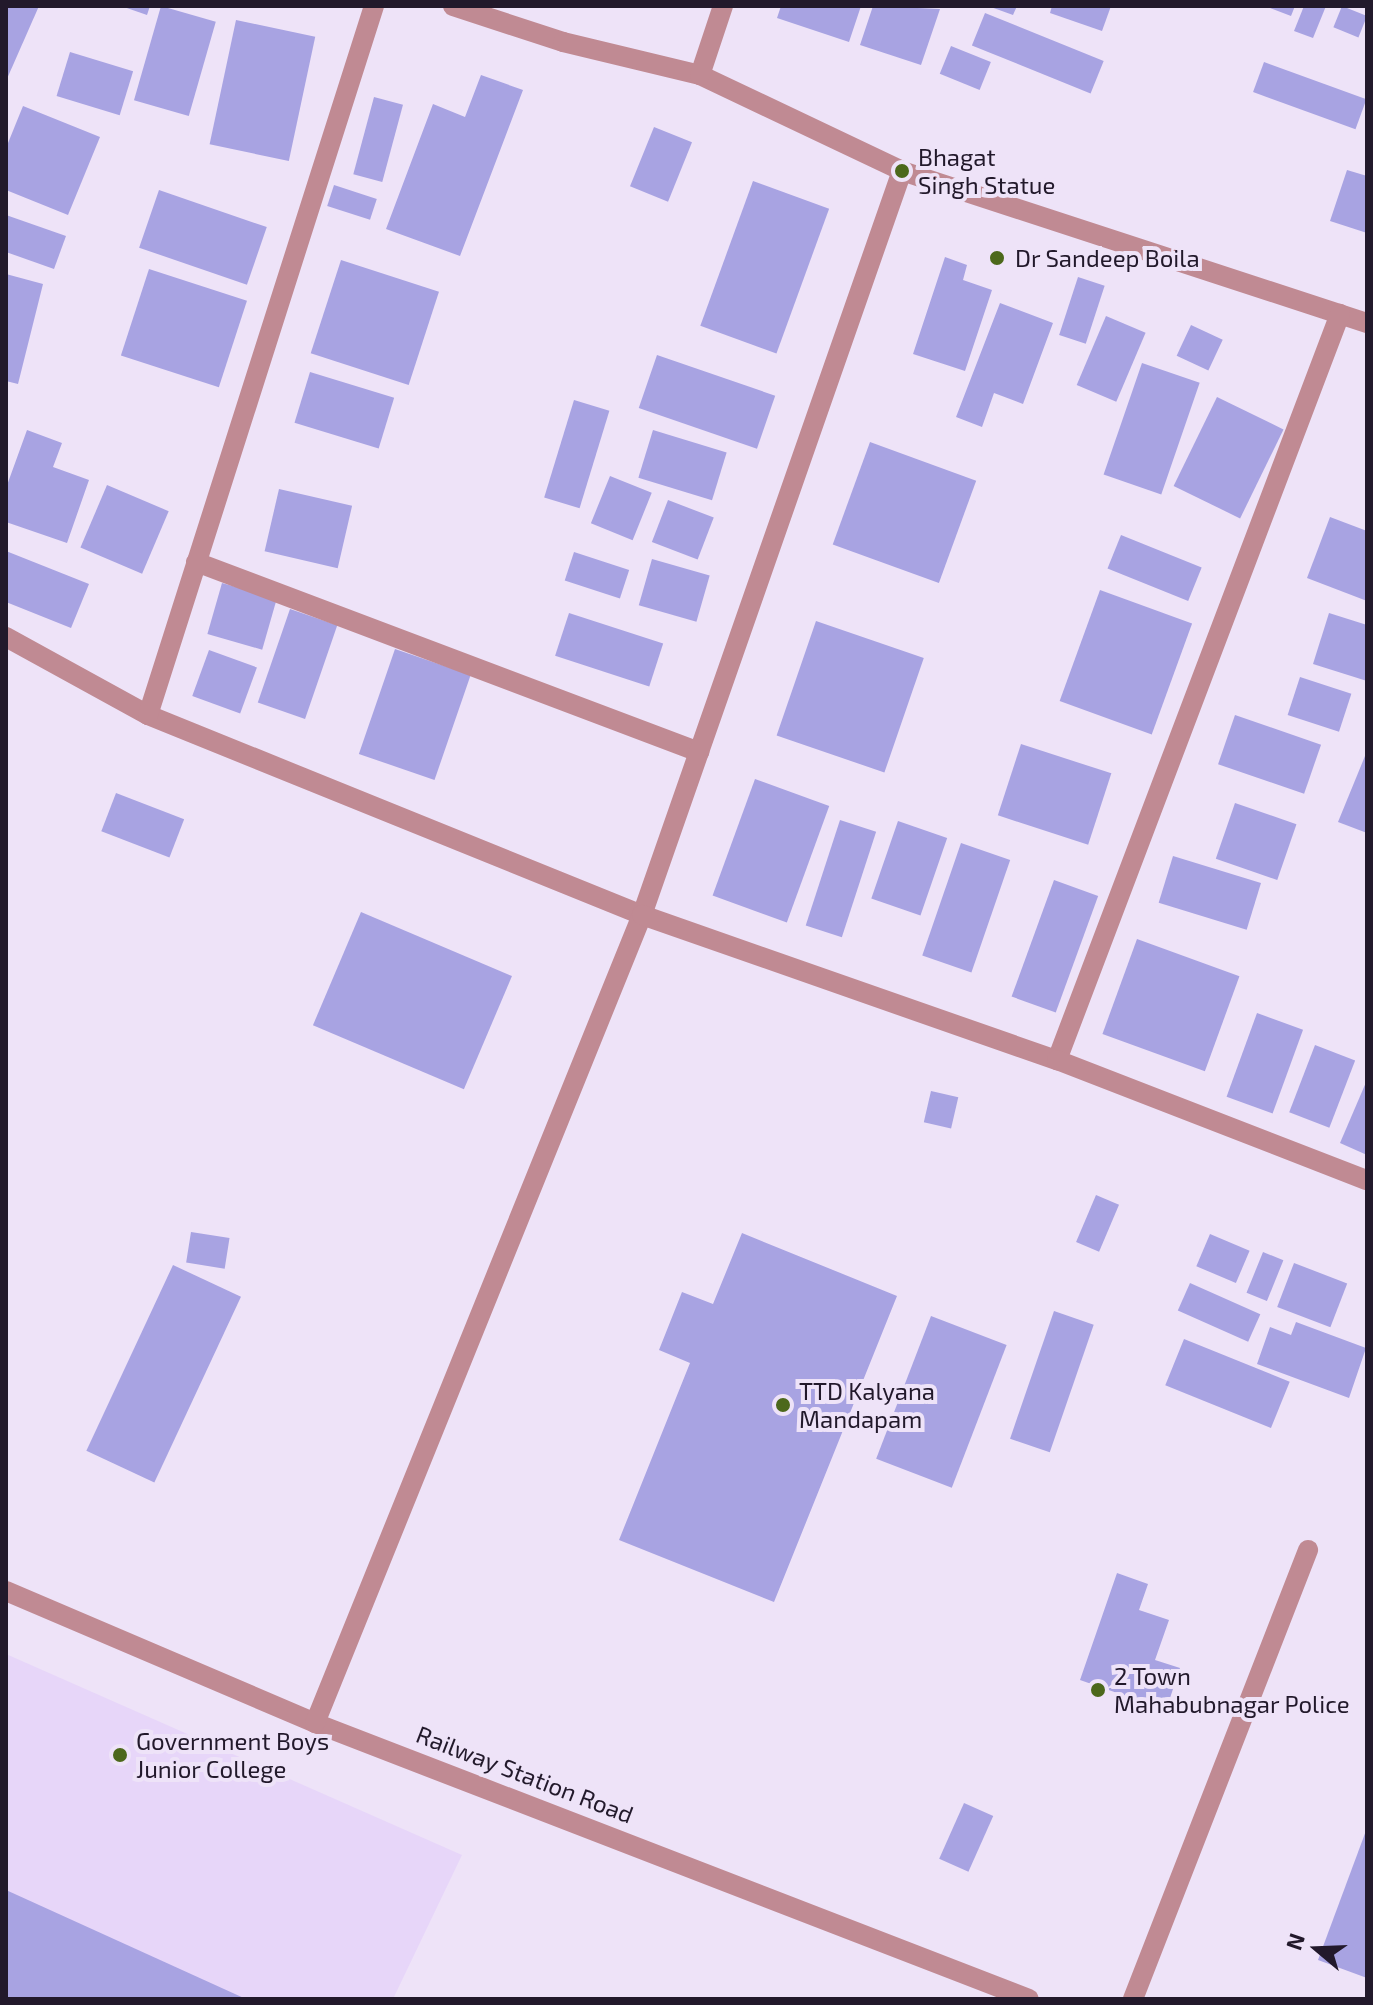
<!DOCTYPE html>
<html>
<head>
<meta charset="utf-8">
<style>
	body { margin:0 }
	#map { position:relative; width:1373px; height:2005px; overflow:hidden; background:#eee3f8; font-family:"Exo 2",sans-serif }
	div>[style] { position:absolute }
	.built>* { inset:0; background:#e7d6f9 }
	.building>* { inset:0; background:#a8a3e2; transform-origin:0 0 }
	.minor>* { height:20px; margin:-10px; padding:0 10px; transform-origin:10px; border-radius:10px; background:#c08a93 }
	.dots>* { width:22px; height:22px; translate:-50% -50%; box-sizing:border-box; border:4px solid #eee3f8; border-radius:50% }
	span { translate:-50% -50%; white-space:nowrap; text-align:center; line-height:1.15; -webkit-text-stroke:8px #eee3f8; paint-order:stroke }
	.poi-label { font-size:24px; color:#22192b }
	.left { translate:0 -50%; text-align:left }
	.street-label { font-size:24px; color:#22192b }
	.frame { position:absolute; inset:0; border:8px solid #22192b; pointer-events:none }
	.north { position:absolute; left:1277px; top:1909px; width:80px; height:80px; -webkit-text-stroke:6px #eee3f8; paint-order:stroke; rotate:289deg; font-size:22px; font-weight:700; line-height:32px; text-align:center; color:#22192b }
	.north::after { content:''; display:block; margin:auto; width:28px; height:36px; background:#22192b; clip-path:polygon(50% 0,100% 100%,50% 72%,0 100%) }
</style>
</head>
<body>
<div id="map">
	<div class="built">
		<div style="clip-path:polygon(6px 1654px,462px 1855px,393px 1999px,6px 1999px)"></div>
	</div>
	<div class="building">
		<div style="clip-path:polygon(6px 6px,39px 6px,6px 81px)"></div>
		<div style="clip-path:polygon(121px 6px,150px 6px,147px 15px)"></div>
		<div style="left:161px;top:6px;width:57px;height:98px;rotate:16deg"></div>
		<div style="clip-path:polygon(781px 6px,861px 6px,849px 42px,777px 18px)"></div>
		<div style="clip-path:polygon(873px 6px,940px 9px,921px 65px,860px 45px)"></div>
		<div style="clip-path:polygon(988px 6px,1017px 6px,1013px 15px)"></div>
		<div style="clip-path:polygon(1052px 6px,1111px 6px,1102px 31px,1050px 13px)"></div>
		<div style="clip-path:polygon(1265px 6px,1295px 6px,1291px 16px)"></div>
		<div style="clip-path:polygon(1304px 6px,1326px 6px,1313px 38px,1294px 31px)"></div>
		<div style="left:1342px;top:6px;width:27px;height:23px;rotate:22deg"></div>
		<div style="left:985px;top:13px;width:128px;height:35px;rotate:22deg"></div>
		<div style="left:236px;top:20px;width:81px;height:127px;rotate:12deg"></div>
		<div style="left:951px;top:46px;width:43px;height:30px;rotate:22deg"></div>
		<div style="left:70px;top:52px;width:66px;height:46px;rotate:17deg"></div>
		<div style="left:1264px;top:62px;width:109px;height:32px;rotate:20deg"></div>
		<div style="clip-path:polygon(481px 75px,523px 90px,460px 256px,386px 229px,433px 104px,465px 117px)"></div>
		<div style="left:374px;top:97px;width:30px;height:80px;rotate:15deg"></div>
		<div style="clip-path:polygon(23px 106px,100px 137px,68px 215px,6px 190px,6px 148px)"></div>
		<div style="left:654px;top:127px;width:41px;height:64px;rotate:22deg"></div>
		<div style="clip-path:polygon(1347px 170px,1367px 176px,1367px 233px,1330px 221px)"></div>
		<div style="left:753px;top:181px;width:81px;height:154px;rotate:20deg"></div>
		<div style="left:334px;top:185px;width:45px;height:22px;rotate:18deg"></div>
		<div style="left:159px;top:190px;width:114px;height:61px;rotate:19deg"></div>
		<div style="clip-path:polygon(6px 215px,66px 236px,54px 269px,6px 252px)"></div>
		<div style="clip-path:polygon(945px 257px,967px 265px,963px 280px,992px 290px,965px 371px,913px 354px)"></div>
		<div style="left:341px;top:260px;width:103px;height:98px;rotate:18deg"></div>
		<div style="left:149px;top:269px;width:103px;height:91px;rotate:18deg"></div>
		<div style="clip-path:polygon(6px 274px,43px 284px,18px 384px,6px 381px)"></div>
		<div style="left:1078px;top:277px;width:28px;height:61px;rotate:18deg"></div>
		<div style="clip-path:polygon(1000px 303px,1053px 323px,1023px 404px,994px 393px,982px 427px,956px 417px)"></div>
		<div style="left:1106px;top:316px;width:43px;height:75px;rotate:23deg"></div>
		<div style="left:1191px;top:325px;width:35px;height:34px;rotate:25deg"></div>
		<div style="left:657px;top:355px;width:125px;height:56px;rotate:19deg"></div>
		<div style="left:1142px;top:363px;width:61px;height:118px;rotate:19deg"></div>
		<div style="left:310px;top:372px;width:88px;height:53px;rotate:17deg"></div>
		<div style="left:1217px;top:397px;width:74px;height:99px;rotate:26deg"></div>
		<div style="left:574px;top:400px;width:37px;height:102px;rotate:17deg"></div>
		<div style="clip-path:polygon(27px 430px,62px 443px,53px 467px,89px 480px,67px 543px,6px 522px,6px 488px)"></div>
		<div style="left:653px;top:430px;width:77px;height:50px;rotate:17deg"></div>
		<div style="left:870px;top:442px;width:113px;height:109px;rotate:20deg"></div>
		<div style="left:610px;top:476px;width:45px;height:51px;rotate:22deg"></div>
		<div style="left:107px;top:485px;width:67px;height:68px;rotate:23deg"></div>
		<div style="left:279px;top:489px;width:75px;height:64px;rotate:13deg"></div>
		<div style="left:668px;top:500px;width:49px;height:45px;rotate:21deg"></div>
		<div style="clip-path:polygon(1330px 517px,1367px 531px,1367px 601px,1307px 578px)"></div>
		<div style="left:1121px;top:535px;width:87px;height:36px;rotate:22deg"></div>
		<div style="clip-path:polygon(6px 551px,89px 584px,71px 628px,6px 602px)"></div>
		<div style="left:574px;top:552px;width:58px;height:30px;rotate:18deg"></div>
		<div style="left:652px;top:559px;width:60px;height:48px;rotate:16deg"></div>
		<div style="left:222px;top:583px;width:57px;height:53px;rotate:16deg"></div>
		<div style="left:1100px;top:590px;width:98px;height:118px;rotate:20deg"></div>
		<div style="left:290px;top:609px;width:50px;height:99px;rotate:19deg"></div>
		<div style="left:569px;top:613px;width:99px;height:45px;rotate:18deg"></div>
		<div style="clip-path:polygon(1329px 613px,1367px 625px,1367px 681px,1313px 664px)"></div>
		<div style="left:816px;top:621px;width:114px;height:121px;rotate:19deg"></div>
		<div style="left:395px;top:649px;width:80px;height:111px;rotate:19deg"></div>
		<div style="left:209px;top:650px;width:51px;height:49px;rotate:20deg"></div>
		<div style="left:1300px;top:677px;width:54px;height:40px;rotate:18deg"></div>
		<div style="left:1235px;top:715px;width:91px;height:52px;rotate:19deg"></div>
		<div style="left:1021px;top:744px;width:95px;height:75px;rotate:18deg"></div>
		<div style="clip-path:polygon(1365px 756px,1367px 757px,1367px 833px,1338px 822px)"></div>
		<div style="left:755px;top:779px;width:79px;height:124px;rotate:20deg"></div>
		<div style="left:116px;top:793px;width:73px;height:41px;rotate:21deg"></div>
		<div style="left:1235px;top:803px;width:65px;height:59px;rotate:19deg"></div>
		<div style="left:840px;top:820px;width:38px;height:111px;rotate:18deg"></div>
		<div style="left:898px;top:821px;width:52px;height:82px;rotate:19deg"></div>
		<div style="left:961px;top:843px;width:52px;height:119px;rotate:19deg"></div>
		<div style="left:1173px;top:856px;width:92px;height:49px;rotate:17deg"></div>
		<div style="left:1054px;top:880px;width:47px;height:124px;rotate:20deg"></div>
		<div style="left:361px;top:912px;width:164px;height:123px;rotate:23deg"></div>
		<div style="left:1137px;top:939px;width:109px;height:101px;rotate:20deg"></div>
		<div style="left:1257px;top:1013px;width:49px;height:89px;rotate:20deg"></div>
		<div style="left:1315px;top:1045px;width:43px;height:72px;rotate:21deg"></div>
		<div style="clip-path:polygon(1367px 1080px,1367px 1155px,1340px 1143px)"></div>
		<div style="left:931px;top:1091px;width:28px;height:32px;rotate:13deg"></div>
		<div style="left:1096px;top:1195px;width:25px;height:51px;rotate:23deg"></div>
		<div style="left:191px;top:1232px;width:39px;height:31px;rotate:9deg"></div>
		<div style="clip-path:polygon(742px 1233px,897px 1296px,774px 1602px,619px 1540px,690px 1363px,659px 1350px,682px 1292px,713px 1304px)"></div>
		<div style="left:1210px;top:1234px;width:43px;height:35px;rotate:23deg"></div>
		<div style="left:1263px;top:1252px;width:22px;height:44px;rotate:22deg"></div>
		<div style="left:1294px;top:1263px;width:57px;height:47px;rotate:21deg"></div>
		<div style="left:173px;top:1265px;width:75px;height:205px;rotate:25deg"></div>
		<div style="left:1190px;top:1283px;width:77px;height:30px;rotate:24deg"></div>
		<div style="left:1054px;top:1311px;width:42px;height:135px;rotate:19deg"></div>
		<div style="left:931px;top:1316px;width:81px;height:153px;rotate:21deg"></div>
		<div style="clip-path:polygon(1296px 1322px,1366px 1348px,1349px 1398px,1257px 1364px,1270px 1327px,1291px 1335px)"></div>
		<div style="left:1184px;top:1339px;width:114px;height:50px;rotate:22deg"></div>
		<div style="clip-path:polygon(1117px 1573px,1148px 1584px,1139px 1610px,1169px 1620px,1155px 1660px,1180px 1668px,1166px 1710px,1080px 1680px)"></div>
		<div style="left:964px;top:1803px;width:32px;height:61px;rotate:24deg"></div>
		<div style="clip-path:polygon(1367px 1828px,1367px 1978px,1318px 1960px)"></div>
		<div style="clip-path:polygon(6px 1890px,246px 1999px,6px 1997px)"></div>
	</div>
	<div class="minor">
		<div style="left:453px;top:6px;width:116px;rotate:18.1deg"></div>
		<div style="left:563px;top:42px;width:141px;rotate:13.5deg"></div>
		<div style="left:700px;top:75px;width:224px;rotate:25.4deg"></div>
		<div style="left:902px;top:171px;width:489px;rotate:18.1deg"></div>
		<div style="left:700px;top:75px;width:73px;rotate:-71.6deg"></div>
		<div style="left:196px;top:562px;width:538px;rotate:20.69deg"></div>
		<div style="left:6px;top:637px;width:162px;rotate:28.8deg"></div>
		<div style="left:148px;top:715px;width:533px;rotate:22.04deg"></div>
		<div style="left:642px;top:915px;width:788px;rotate:-70.74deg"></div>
		<div style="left:148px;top:715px;width:744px;rotate:-72.32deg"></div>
		<div style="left:1057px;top:1060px;width:798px;rotate:-69.23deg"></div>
		<div style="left:6px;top:1591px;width:336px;rotate:23.1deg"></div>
		<div style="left:315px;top:1723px;width:765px;rotate:21.13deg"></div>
		<div style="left:315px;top:1723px;width:872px;rotate:-67.97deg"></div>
		<div style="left:642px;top:915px;width:440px;rotate:19.3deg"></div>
		<div style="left:1057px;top:1060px;width:332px;rotate:21.2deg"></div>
		<div style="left:1133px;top:1999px;width:482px;rotate:-68.7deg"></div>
	</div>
	<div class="dots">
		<div style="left:902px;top:171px;background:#4c681b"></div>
		<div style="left:997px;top:258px;background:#4c681b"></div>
		<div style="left:783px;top:1405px;background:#4c681b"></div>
		<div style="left:1098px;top:1690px;background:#4c681b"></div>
		<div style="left:120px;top:1755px;background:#4c681b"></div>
	</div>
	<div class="poi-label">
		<span class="left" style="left:918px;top:171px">Bhagat<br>Singh Statue</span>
		<span class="left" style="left:1015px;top:258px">Dr Sandeep Boila</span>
		<span class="left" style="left:799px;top:1405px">TTD Kalyana<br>Mandapam</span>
		<span class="left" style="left:1114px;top:1690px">2 Town<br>Mahabubnagar Police</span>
		<span class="left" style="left:136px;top:1755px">Government Boys<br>Junior College</span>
	</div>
	<div class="street-label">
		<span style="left:525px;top:1774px;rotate:21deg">Railway Station Road</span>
	</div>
	<div class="frame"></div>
	<div class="north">N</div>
</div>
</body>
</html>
